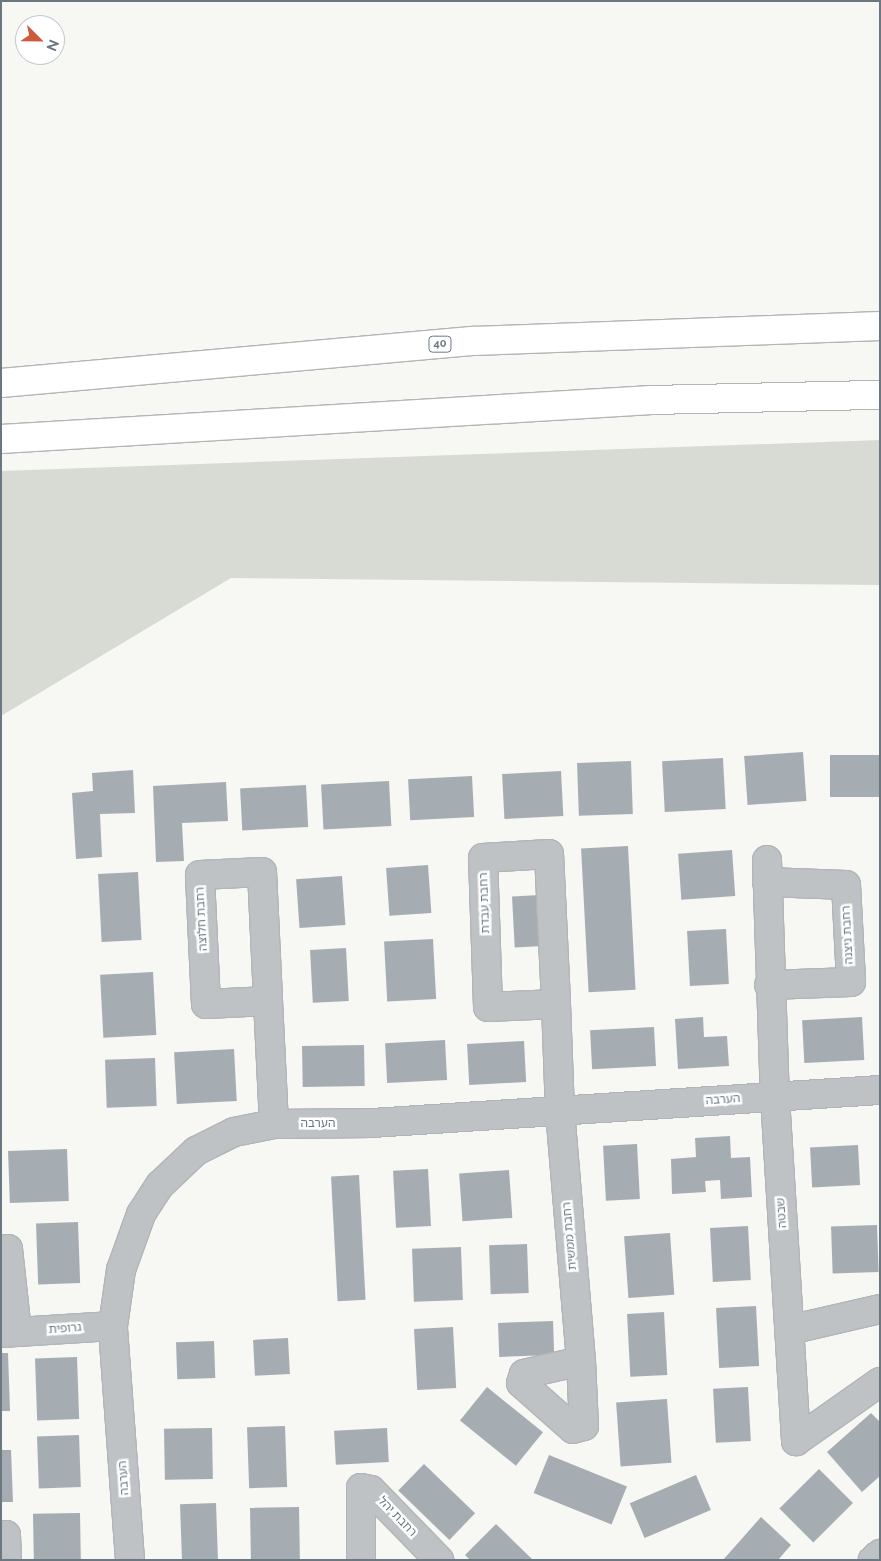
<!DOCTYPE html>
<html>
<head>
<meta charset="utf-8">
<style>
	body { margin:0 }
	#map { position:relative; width:881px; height:1561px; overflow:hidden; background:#f7f7f4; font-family:Raleway,"Noto Sans Hebrew",sans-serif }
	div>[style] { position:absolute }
	.green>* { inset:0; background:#d7dbd4 }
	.building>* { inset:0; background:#a6adb2; transform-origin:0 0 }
	.roads { filter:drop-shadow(1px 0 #b2b5b8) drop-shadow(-1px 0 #b2b5b8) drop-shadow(0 1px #b2b5b8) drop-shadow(0 -1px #b2b5b8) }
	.minor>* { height:28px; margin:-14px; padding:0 14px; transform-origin:14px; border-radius:14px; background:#bec2c5 }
	.highway>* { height:28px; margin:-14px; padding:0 14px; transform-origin:14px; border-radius:14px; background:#fff }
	span { translate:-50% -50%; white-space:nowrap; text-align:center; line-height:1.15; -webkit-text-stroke:5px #fff; paint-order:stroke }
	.shield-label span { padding:1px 4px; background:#fff; border:1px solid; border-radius:4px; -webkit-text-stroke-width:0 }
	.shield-label { font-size:11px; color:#6a7881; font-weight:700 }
	.street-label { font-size:12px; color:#6a7881 }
	.frame { position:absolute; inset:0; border:2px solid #6a7881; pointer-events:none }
	.north { position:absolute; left:15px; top:15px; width:50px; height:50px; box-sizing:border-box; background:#fff; border:1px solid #c3c9cd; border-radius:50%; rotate:113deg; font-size:14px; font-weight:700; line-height:20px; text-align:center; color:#6a7881 }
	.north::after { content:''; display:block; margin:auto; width:18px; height:22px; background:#ce593d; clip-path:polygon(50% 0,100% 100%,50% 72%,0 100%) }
</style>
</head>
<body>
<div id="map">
	<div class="green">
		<div style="clip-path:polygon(880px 440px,880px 585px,231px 578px,1px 716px,1px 471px)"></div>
	</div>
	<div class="building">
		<div style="left:803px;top:752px;width:49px;height:59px;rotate:86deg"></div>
		<div style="left:880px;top:755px;width:42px;height:50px;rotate:90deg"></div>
		<div style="left:723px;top:758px;width:51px;height:61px;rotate:87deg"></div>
		<div style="left:631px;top:761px;width:53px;height:54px;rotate:88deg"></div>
		<div style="clip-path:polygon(133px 770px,135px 813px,100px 814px,102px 857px,76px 859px,72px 793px,93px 791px,92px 773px)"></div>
		<div style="left:561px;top:771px;width:45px;height:59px;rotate:87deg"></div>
		<div style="left:472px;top:776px;width:41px;height:64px;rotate:87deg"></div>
		<div style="left:389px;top:781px;width:45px;height:68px;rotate:87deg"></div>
		<div style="clip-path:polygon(226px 782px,228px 821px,182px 823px,184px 861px,156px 862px,153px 786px)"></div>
		<div style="left:306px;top:785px;width:42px;height:66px;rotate:87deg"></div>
		<div style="left:628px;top:846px;width:144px;height:47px;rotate:87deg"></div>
		<div style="left:732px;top:850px;width:46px;height:54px;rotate:86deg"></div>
		<div style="left:428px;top:865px;width:48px;height:42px;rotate:86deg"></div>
		<div style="left:138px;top:872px;width:68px;height:40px;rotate:87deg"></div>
		<div style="left:342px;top:876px;width:49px;height:46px;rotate:86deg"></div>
		<div style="left:540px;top:895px;width:51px;height:28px;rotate:87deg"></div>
		<div style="left:726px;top:929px;width:55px;height:39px;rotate:87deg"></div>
		<div style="left:433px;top:939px;width:60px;height:49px;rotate:87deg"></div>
		<div style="left:346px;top:948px;width:53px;height:36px;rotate:87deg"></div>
		<div style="left:153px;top:972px;width:63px;height:53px;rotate:87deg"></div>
		<div style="clip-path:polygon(703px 1017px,704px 1037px,727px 1036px,729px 1066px,678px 1069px,675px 1019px)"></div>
		<div style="left:862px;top:1017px;width:43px;height:60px;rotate:87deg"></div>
		<div style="left:654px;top:1027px;width:39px;height:64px;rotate:87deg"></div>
		<div style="left:445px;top:1040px;width:40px;height:60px;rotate:87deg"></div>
		<div style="left:524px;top:1041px;width:41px;height:57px;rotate:87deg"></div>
		<div style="left:364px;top:1045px;width:41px;height:62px;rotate:89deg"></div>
		<div style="left:234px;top:1049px;width:52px;height:60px;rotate:87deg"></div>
		<div style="left:155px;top:1058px;width:48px;height:50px;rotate:88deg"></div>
		<div style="clip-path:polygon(730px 1136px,731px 1158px,750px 1157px,752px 1197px,721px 1199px,720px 1180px,705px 1181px,706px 1192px,672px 1194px,671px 1159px,696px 1157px,695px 1138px)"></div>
		<div style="left:637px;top:1144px;width:55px;height:34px;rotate:87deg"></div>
		<div style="left:858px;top:1145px;width:40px;height:48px;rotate:87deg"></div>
		<div style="left:67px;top:1149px;width:52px;height:59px;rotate:88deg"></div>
		<div style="left:428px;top:1169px;width:57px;height:35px;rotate:87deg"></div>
		<div style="left:509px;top:1170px;width:48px;height:50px;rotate:86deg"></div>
		<div style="left:359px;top:1175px;width:125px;height:28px;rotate:87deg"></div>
		<div style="left:78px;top:1222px;width:61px;height:42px;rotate:88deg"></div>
		<div style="left:877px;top:1225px;width:47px;height:46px;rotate:88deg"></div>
		<div style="left:748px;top:1226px;width:54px;height:38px;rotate:87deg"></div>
		<div style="left:670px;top:1233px;width:62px;height:46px;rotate:86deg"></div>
		<div style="left:527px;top:1244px;width:49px;height:38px;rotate:88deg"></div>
		<div style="left:461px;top:1247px;width:53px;height:49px;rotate:88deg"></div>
		<div style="left:756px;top:1306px;width:60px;height:40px;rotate:87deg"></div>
		<div style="left:664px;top:1312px;width:63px;height:37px;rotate:87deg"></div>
		<div style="left:553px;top:1321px;width:34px;height:55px;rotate:88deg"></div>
		<div style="left:453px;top:1327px;width:61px;height:39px;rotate:87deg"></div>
		<div style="left:288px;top:1338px;width:36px;height:35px;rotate:87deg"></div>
		<div style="left:214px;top:1341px;width:37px;height:38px;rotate:88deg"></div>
		<div style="clip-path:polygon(1px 1353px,8px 1353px,10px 1411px,1px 1411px)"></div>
		<div style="left:77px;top:1357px;width:62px;height:42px;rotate:88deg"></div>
		<div style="left:487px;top:1387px;width:72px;height:43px;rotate:39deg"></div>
		<div style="left:748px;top:1387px;width:54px;height:35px;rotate:87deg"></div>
		<div style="left:667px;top:1399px;width:64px;height:51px;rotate:86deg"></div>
		<div style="clip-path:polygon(871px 1413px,880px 1422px,880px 1476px,862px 1492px,827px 1452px)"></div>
		<div style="left:285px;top:1426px;width:61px;height:38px;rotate:88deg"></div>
		<div style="left:212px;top:1428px;width:51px;height:48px;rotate:89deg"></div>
		<div style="left:387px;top:1428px;width:34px;height:53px;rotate:87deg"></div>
		<div style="left:79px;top:1435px;width:52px;height:42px;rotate:88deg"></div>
		<div style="clip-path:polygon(1px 1450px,11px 1450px,13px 1502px,1px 1502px)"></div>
		<div style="left:549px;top:1455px;width:84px;height:41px;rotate:22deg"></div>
		<div style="left:424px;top:1464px;width:71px;height:37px;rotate:44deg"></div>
		<div style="left:819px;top:1469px;width:48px;height:56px;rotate:45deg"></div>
		<div style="left:696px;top:1475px;width:38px;height:72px;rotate:67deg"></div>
		<div style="left:216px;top:1503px;width:57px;height:36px;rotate:88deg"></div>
		<div style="left:299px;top:1507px;width:53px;height:49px;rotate:89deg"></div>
		<div style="left:80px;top:1513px;width:47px;height:47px;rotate:89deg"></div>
		<div style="clip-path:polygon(761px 1517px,791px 1545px,778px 1560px,723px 1560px)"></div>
		<div style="clip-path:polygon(496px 1524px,533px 1560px,470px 1560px,465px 1555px)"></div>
	</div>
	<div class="roads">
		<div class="minor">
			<div style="left:767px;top:860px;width:237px;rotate:88.1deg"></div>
			<div style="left:775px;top:1097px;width:345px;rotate:86.5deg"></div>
			<div style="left:767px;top:882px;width:79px;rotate:2.2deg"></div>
			<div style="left:846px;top:885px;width:97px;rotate:87deg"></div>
			<div style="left:851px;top:982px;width:82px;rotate:177.9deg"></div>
			<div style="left:268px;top:1001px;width:62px;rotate:177.2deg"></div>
			<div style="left:206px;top:1004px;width:129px;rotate:-92.7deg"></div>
			<div style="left:200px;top:875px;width:62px;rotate:-2.8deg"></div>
			<div style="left:262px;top:872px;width:129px;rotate:87.3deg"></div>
			<div style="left:268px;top:1001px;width:123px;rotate:87.2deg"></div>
			<div style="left:556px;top:1004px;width:68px;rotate:177.5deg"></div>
			<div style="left:488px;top:1007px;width:149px;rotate:-91.9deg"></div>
			<div style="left:483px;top:858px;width:66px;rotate:-3.5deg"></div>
			<div style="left:549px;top:854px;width:150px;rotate:87.3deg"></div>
			<div style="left:556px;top:1004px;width:107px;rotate:87.9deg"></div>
			<div style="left:560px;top:1111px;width:251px;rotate:85.2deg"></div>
			<div style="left:581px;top:1361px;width:65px;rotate:87.4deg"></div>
			<div style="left:584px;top:1426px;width:11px;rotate:165deg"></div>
			<div style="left:573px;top:1429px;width:69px;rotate:-138.5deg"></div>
			<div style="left:521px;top:1383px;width:9px;rotate:-72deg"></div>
			<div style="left:524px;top:1374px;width:58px;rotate:-12.8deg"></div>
			<div style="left:1px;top:1250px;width:7px;rotate:-8deg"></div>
			<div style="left:8px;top:1249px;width:83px;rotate:83.8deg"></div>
			<div style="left:789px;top:1330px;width:93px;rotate:-13deg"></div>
			<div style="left:1px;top:1333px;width:112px;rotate:-3.6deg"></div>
			<div style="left:796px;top:1441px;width:103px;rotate:-35.1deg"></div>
			<div style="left:1px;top:1536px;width:5px;rotate:-11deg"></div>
			<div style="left:6px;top:1535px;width:25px;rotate:88deg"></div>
			<div style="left:130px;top:1560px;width:235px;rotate:-94.2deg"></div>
			<div style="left:113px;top:1326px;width:57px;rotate:-81.9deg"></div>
			<div style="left:121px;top:1270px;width:59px;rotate:-70.3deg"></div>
			<div style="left:141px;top:1214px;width:35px;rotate:-57deg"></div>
			<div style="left:160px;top:1185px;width:50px;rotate:-43.4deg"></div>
			<div style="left:196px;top:1151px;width:42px;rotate:-26.6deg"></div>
			<div style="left:234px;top:1132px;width:41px;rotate:-11.3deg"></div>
			<div style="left:274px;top:1124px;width:98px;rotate:-0.6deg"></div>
			<div style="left:372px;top:1123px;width:509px;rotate:-3.72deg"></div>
			<div style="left:361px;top:1560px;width:72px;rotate:-90deg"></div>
			<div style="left:361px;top:1488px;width:10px;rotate:11deg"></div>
			<div style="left:371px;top:1490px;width:98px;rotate:45.8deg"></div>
			<div style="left:873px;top:1560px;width:9px;rotate:-41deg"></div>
		</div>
		<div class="highway">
			<div style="left:1px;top:383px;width:475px;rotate:-5.1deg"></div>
			<div style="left:474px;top:341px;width:406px;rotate:-2.1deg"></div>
			<div style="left:1px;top:439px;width:652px;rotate:-3.43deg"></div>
			<div style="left:652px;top:400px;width:228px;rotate:-1.3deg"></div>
		</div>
	</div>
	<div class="shield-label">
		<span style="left:440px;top:344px">40</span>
	</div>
	<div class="street-label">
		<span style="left:485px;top:903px;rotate:-92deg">רחבת עבדת</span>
		<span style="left:202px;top:919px;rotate:-93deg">רחבת חלוצה</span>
		<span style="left:848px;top:935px;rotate:-93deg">רחבת ניצנה</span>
		<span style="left:723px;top:1100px;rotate:-4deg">הערבה</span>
		<span style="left:318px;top:1124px">הערבה</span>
		<span style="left:782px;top:1213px;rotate:-94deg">שבטה</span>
		<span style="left:570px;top:1236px;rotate:-95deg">רחבת ממשית</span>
		<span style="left:65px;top:1329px;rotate:-4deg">גרופית</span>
		<span style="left:124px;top:1478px;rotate:-94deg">הערבה</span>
		<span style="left:397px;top:1517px;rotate:46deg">רחבת יהל</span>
	</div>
	<div class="frame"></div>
	<div class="north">N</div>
</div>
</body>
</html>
